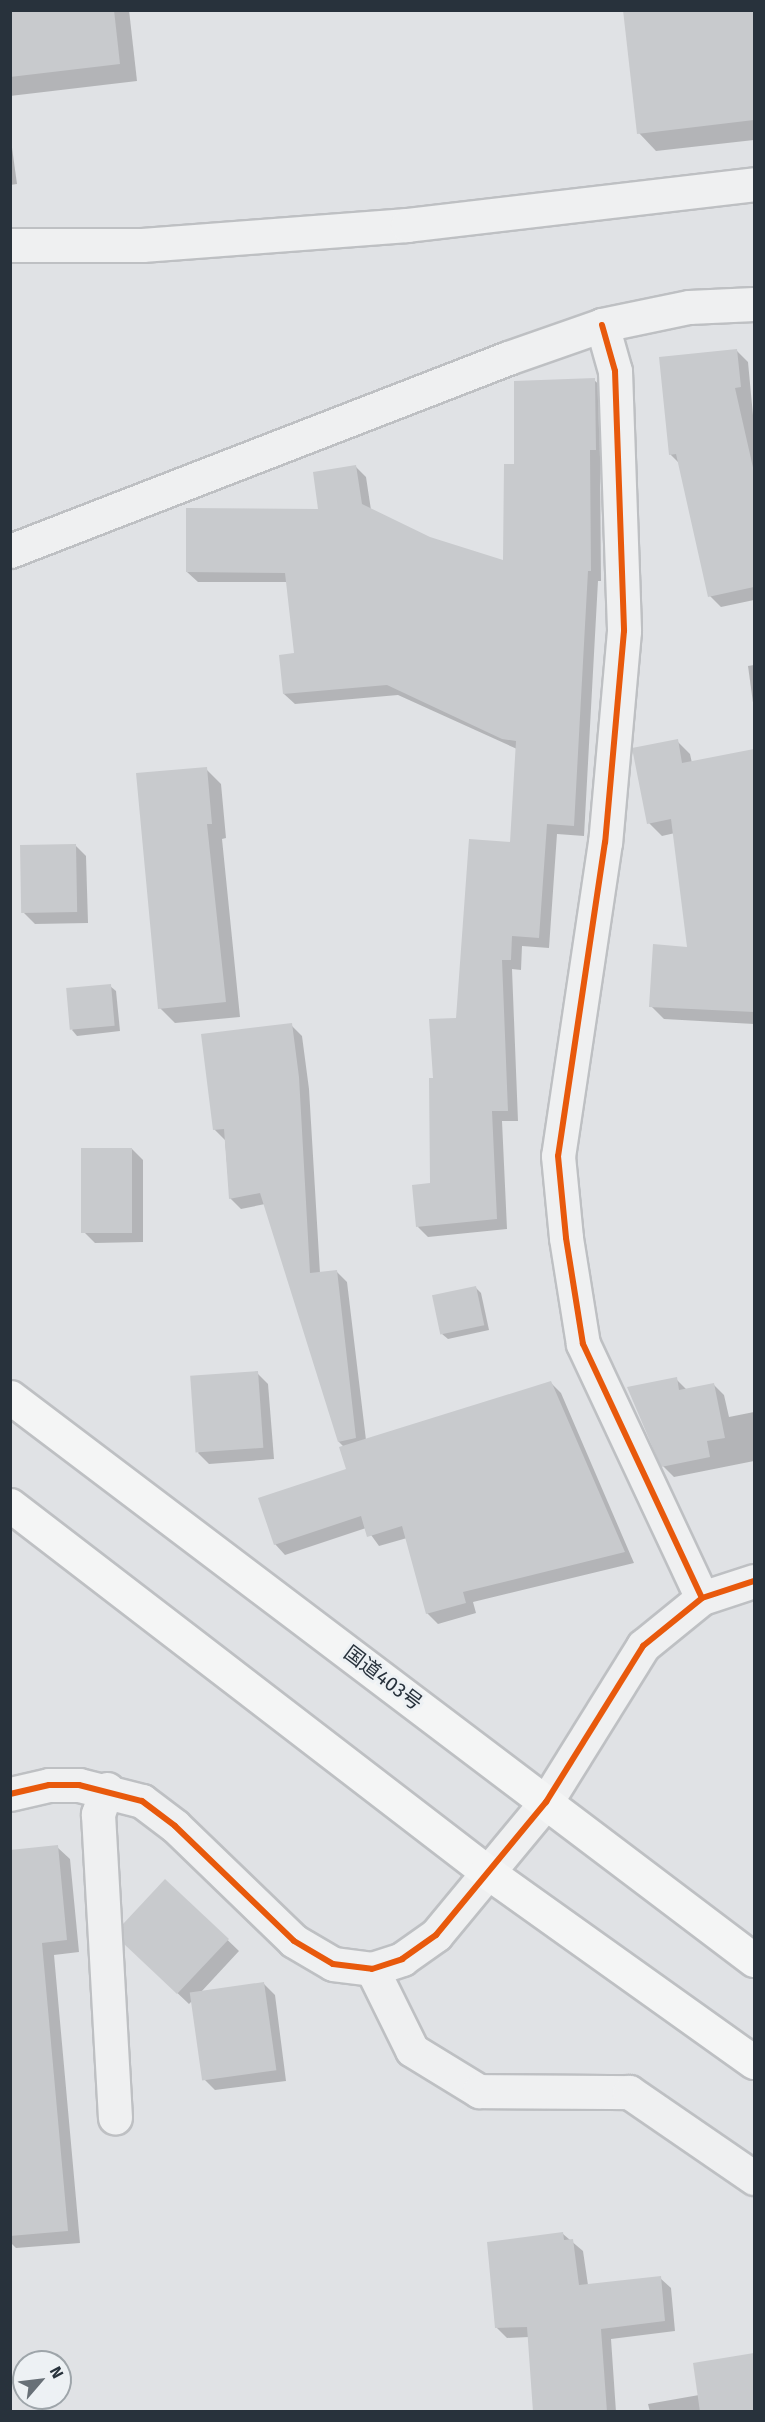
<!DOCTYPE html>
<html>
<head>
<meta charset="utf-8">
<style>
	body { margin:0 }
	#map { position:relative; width:765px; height:2422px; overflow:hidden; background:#e0e2e5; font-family:"Fira Sans","Noto Sans JP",sans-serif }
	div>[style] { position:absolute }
	.shadow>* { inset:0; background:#0003 }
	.building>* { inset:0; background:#c8cacd; transform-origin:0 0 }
	.roads { filter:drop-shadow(2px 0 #bec0c3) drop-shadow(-2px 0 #bec0c3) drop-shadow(0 2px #bec0c3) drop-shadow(0 -2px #bec0c3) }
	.minor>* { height:33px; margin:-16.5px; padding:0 16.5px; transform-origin:16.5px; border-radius:16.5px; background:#eff0f1 }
	.tertiary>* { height:33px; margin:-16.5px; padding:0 16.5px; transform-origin:16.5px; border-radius:16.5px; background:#eff0f1 }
	.trunk>* { height:33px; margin:-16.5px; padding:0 16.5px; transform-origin:16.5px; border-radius:16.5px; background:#f4f5f5 }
	.cycleway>* { height:6px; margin:-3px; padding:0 3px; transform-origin:3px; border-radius:3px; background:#e8590c }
	span { translate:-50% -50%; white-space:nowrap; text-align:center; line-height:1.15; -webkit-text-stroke:6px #edf1f4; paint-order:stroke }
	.street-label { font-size:20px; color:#28323c }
	.frame { position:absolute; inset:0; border:12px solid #28323c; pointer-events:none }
	.north { position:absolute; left:12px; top:2350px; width:60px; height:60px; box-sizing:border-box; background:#edf1f4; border:2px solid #9ea5aa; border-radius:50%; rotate:62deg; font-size:16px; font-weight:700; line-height:24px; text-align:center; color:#28323c }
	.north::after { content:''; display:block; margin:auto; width:21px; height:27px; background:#687077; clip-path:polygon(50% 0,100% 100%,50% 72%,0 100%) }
</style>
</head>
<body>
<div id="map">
	<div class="shadow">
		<div style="clip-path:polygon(10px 10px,129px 10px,137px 81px,10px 96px)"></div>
		<div style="clip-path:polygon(625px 10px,754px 10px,754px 140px,656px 151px,639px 133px)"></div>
		<div style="clip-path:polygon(10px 133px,17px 184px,10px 185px)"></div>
		<div style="clip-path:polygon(737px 351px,748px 362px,754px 426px,754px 600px,721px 607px,710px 596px,680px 464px,670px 454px)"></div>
		<div style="clip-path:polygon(594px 380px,605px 390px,606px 460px,600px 460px,601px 581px,598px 581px,584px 836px,557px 834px,549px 948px,522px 946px,521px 970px,512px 969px,518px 1121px,502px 1121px,507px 1229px,428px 1237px,418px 1227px,432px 1185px,458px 1019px,511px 844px,517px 749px,398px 695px,295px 704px,284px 694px,295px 655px,288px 582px,198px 582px,187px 572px,320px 510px,356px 467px,366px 477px,371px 510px,429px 538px,505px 563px,516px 465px)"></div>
		<div style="clip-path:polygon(754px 665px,754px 710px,748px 666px)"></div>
		<div style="clip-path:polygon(677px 741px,690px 754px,692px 763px,736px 825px,754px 822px,754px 1024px,664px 1019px,651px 1006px,689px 948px,675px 833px,662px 836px,649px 823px)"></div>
		<div style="clip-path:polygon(206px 769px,221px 784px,226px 838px,222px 839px,240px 1017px,175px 1023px,160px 1008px)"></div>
		<div style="clip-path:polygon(75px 845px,86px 856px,88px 923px,35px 924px,24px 913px)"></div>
		<div style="clip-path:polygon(110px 986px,116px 991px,120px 1031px,77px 1036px,72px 1030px)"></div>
		<div style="clip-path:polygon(291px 1025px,302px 1036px,309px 1089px,320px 1273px,336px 1271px,347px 1282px,366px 1440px,551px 1383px,561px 1393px,634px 1563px,473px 1602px,476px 1613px,438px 1624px,427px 1613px,407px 1538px,379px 1546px,366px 1528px,285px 1555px,275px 1544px,348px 1470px,344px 1447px,339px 1442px,265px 1204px,241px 1209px,230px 1198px,225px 1140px,214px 1129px)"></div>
		<div style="clip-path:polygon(132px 1149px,143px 1160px,143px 1242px,95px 1243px,84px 1232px)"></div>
		<div style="clip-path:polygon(476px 1288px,481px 1293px,489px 1330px,448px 1339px,442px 1334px,434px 1296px)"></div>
		<div style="clip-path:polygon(257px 1373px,268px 1384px,274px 1459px,209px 1464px,198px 1453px)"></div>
		<div style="clip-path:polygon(676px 1379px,687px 1390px,713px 1384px,724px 1395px,729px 1417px,754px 1412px,754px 1461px,674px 1477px,663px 1466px)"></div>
		<div style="clip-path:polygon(57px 1847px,70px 1859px,79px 1952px,54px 1955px,80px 2243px,16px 2248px,10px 2242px,10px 1852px)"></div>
		<div style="clip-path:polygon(166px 1881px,239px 1951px,201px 1992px,264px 1984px,275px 1995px,286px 2081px,215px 2090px,204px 2079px,193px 2000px,189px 2004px,137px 1955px)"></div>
		<div style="clip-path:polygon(563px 2234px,583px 2251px,588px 2285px,660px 2278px,671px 2288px,675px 2331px,611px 2339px,616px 2412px,534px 2412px,529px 2337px,507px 2338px,496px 2327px)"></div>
		<div style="clip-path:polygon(754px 2355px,754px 2412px,650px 2412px,648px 2404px,699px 2395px,695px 2364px)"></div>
	</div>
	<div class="building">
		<div style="clip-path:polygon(10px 10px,114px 10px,120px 64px,10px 77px)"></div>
		<div style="clip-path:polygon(623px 10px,754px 10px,754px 120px,637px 134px)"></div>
		<div style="clip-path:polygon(737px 349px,741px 387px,735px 388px,754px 472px,754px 587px,708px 597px,676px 454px,669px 455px,659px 357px)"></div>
		<div style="clip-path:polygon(595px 378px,596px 450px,590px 450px,591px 571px,588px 571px,574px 826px,547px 824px,539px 938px,512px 936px,511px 960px,502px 960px,508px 1111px,492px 1111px,497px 1219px,416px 1227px,412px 1185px,430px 1183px,429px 1078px,433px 1078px,429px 1019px,456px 1018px,469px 839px,510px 842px,516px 741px,502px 739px,387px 685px,283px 694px,279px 655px,294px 653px,285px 573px,186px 572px,186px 508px,318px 509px,313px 472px,356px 465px,362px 504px,430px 537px,503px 560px,504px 464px,514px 464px,514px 381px)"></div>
		<div style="clip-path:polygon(678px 739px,682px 763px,754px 749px,754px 1012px,649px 1007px,653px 944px,687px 947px,671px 819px,647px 824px,632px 748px)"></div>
		<div style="clip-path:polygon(207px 767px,212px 824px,207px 824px,226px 1002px,158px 1009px,136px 773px)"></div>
		<div style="left:76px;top:844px;width:68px;height:56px;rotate:89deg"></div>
		<div style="left:111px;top:984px;width:42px;height:45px;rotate:85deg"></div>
		<div style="clip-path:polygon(292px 1023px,299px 1077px,310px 1273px,337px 1270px,356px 1438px,338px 1442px,260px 1193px,229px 1199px,224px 1129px,213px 1130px,201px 1034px)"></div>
		<div style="left:81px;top:1148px;width:51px;height:85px"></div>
		<div style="left:476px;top:1286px;width:40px;height:45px;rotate:78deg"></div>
		<div style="left:258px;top:1371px;width:77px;height:68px;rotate:86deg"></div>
		<div style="clip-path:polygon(677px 1377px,679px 1390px,714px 1383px,725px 1438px,707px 1441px,710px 1457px,661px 1467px,627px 1387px)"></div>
		<div style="clip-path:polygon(551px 1381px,625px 1552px,463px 1592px,466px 1603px,426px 1614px,402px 1526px,367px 1537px,361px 1516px,274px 1545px,258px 1498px,346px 1469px,339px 1447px)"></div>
		<div style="clip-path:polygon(58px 1845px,67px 1940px,42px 1943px,68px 2231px,10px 2236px,10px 1850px)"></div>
		<div style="clip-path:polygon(165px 1879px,229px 1939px,177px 1994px,124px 1944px,123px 1924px)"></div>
		<div style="left:264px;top:1982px;width:89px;height:75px;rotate:82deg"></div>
		<div style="clip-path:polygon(563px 2232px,564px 2240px,573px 2239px,579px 2285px,661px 2276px,665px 2321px,601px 2329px,607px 2412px,533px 2412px,527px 2327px,495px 2328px,487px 2242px)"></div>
		<div style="clip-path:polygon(754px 2353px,754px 2412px,700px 2412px,693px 2363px)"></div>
	</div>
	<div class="roads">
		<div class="minor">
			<div style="left:602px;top:325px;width:48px;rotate:74.2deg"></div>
			<div style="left:615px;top:371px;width:260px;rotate:88deg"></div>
			<div style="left:624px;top:631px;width:212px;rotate:95.1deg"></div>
			<div style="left:605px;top:842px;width:317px;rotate:98.5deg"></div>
			<div style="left:558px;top:1156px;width:82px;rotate:84.4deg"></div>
			<div style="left:566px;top:1238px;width:107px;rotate:80.9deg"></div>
			<div style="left:583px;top:1344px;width:280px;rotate:64.9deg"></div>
			<div style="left:10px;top:551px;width:534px;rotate:-21.18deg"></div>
			<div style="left:508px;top:358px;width:100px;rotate:-19.3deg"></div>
			<div style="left:602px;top:325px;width:89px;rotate:-11.7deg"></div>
			<div style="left:689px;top:307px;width:65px;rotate:-2.6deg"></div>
			<div style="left:107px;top:1789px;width:27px;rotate:110deg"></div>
			<div style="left:98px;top:1814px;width:304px;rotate:86.8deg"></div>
			<div style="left:10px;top:1794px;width:40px;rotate:-13deg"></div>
			<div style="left:49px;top:1785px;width:30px"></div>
			<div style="left:79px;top:1785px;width:65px;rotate:14.3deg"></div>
			<div style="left:142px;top:1801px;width:41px;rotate:37.1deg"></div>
			<div style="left:175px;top:1826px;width:165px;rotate:44deg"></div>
			<div style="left:294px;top:1941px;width:45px;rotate:30.5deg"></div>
			<div style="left:333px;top:1964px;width:39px;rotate:7deg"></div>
			<div style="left:372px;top:1969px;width:32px;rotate:-18deg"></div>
			<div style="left:402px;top:1959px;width:42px;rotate:-35.2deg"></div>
			<div style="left:436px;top:1935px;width:173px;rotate:-50.4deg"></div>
			<div style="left:546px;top:1802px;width:184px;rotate:-58.1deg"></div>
			<div style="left:643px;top:1646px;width:76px;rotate:-39.1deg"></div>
			<div style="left:702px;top:1598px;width:55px;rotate:-18.1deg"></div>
			<div style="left:372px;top:1969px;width:90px;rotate:63.7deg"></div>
			<div style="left:412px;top:2050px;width:79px;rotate:31.5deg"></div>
			<div style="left:479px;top:2091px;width:150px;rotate:0.4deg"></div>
			<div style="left:629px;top:2092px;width:152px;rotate:34.5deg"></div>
		</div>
		<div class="tertiary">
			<div style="left:10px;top:245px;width:132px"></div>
			<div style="left:142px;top:245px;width:266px;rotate:-4.3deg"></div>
			<div style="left:407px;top:225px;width:349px;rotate:-6.7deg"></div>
		</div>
		<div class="trunk">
			<div style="left:10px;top:1397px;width:933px;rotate:37.12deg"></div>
			<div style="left:10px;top:1505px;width:600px;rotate:37.56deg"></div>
			<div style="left:486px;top:1871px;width:329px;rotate:35.5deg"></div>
		</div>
	</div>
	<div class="cycleway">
		<div style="left:602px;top:325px;width:48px;rotate:74.2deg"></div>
		<div style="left:615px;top:371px;width:260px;rotate:88deg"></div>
		<div style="left:624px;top:631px;width:212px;rotate:95.1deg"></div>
		<div style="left:605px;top:842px;width:317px;rotate:98.5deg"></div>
		<div style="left:558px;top:1156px;width:82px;rotate:84.4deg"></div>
		<div style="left:566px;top:1238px;width:107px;rotate:80.9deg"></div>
		<div style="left:583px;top:1344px;width:280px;rotate:64.9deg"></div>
		<div style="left:10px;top:1794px;width:40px;rotate:-13deg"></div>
		<div style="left:49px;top:1785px;width:30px"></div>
		<div style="left:79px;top:1785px;width:65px;rotate:14.3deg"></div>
		<div style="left:142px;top:1801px;width:41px;rotate:37.1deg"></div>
		<div style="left:175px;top:1826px;width:165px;rotate:44deg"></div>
		<div style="left:294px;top:1941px;width:45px;rotate:30.5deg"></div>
		<div style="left:333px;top:1964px;width:39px;rotate:7deg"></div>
		<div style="left:372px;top:1969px;width:32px;rotate:-18deg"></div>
		<div style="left:402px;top:1959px;width:42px;rotate:-35.2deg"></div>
		<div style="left:436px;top:1935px;width:173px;rotate:-50.4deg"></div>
		<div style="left:546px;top:1802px;width:184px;rotate:-58.1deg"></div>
		<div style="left:643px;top:1646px;width:76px;rotate:-39.1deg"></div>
		<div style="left:702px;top:1598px;width:55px;rotate:-18.1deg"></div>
	</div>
	<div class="street-label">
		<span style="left:383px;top:1678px;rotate:37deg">国道403号</span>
	</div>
	<div class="frame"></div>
	<div class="north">N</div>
</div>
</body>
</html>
